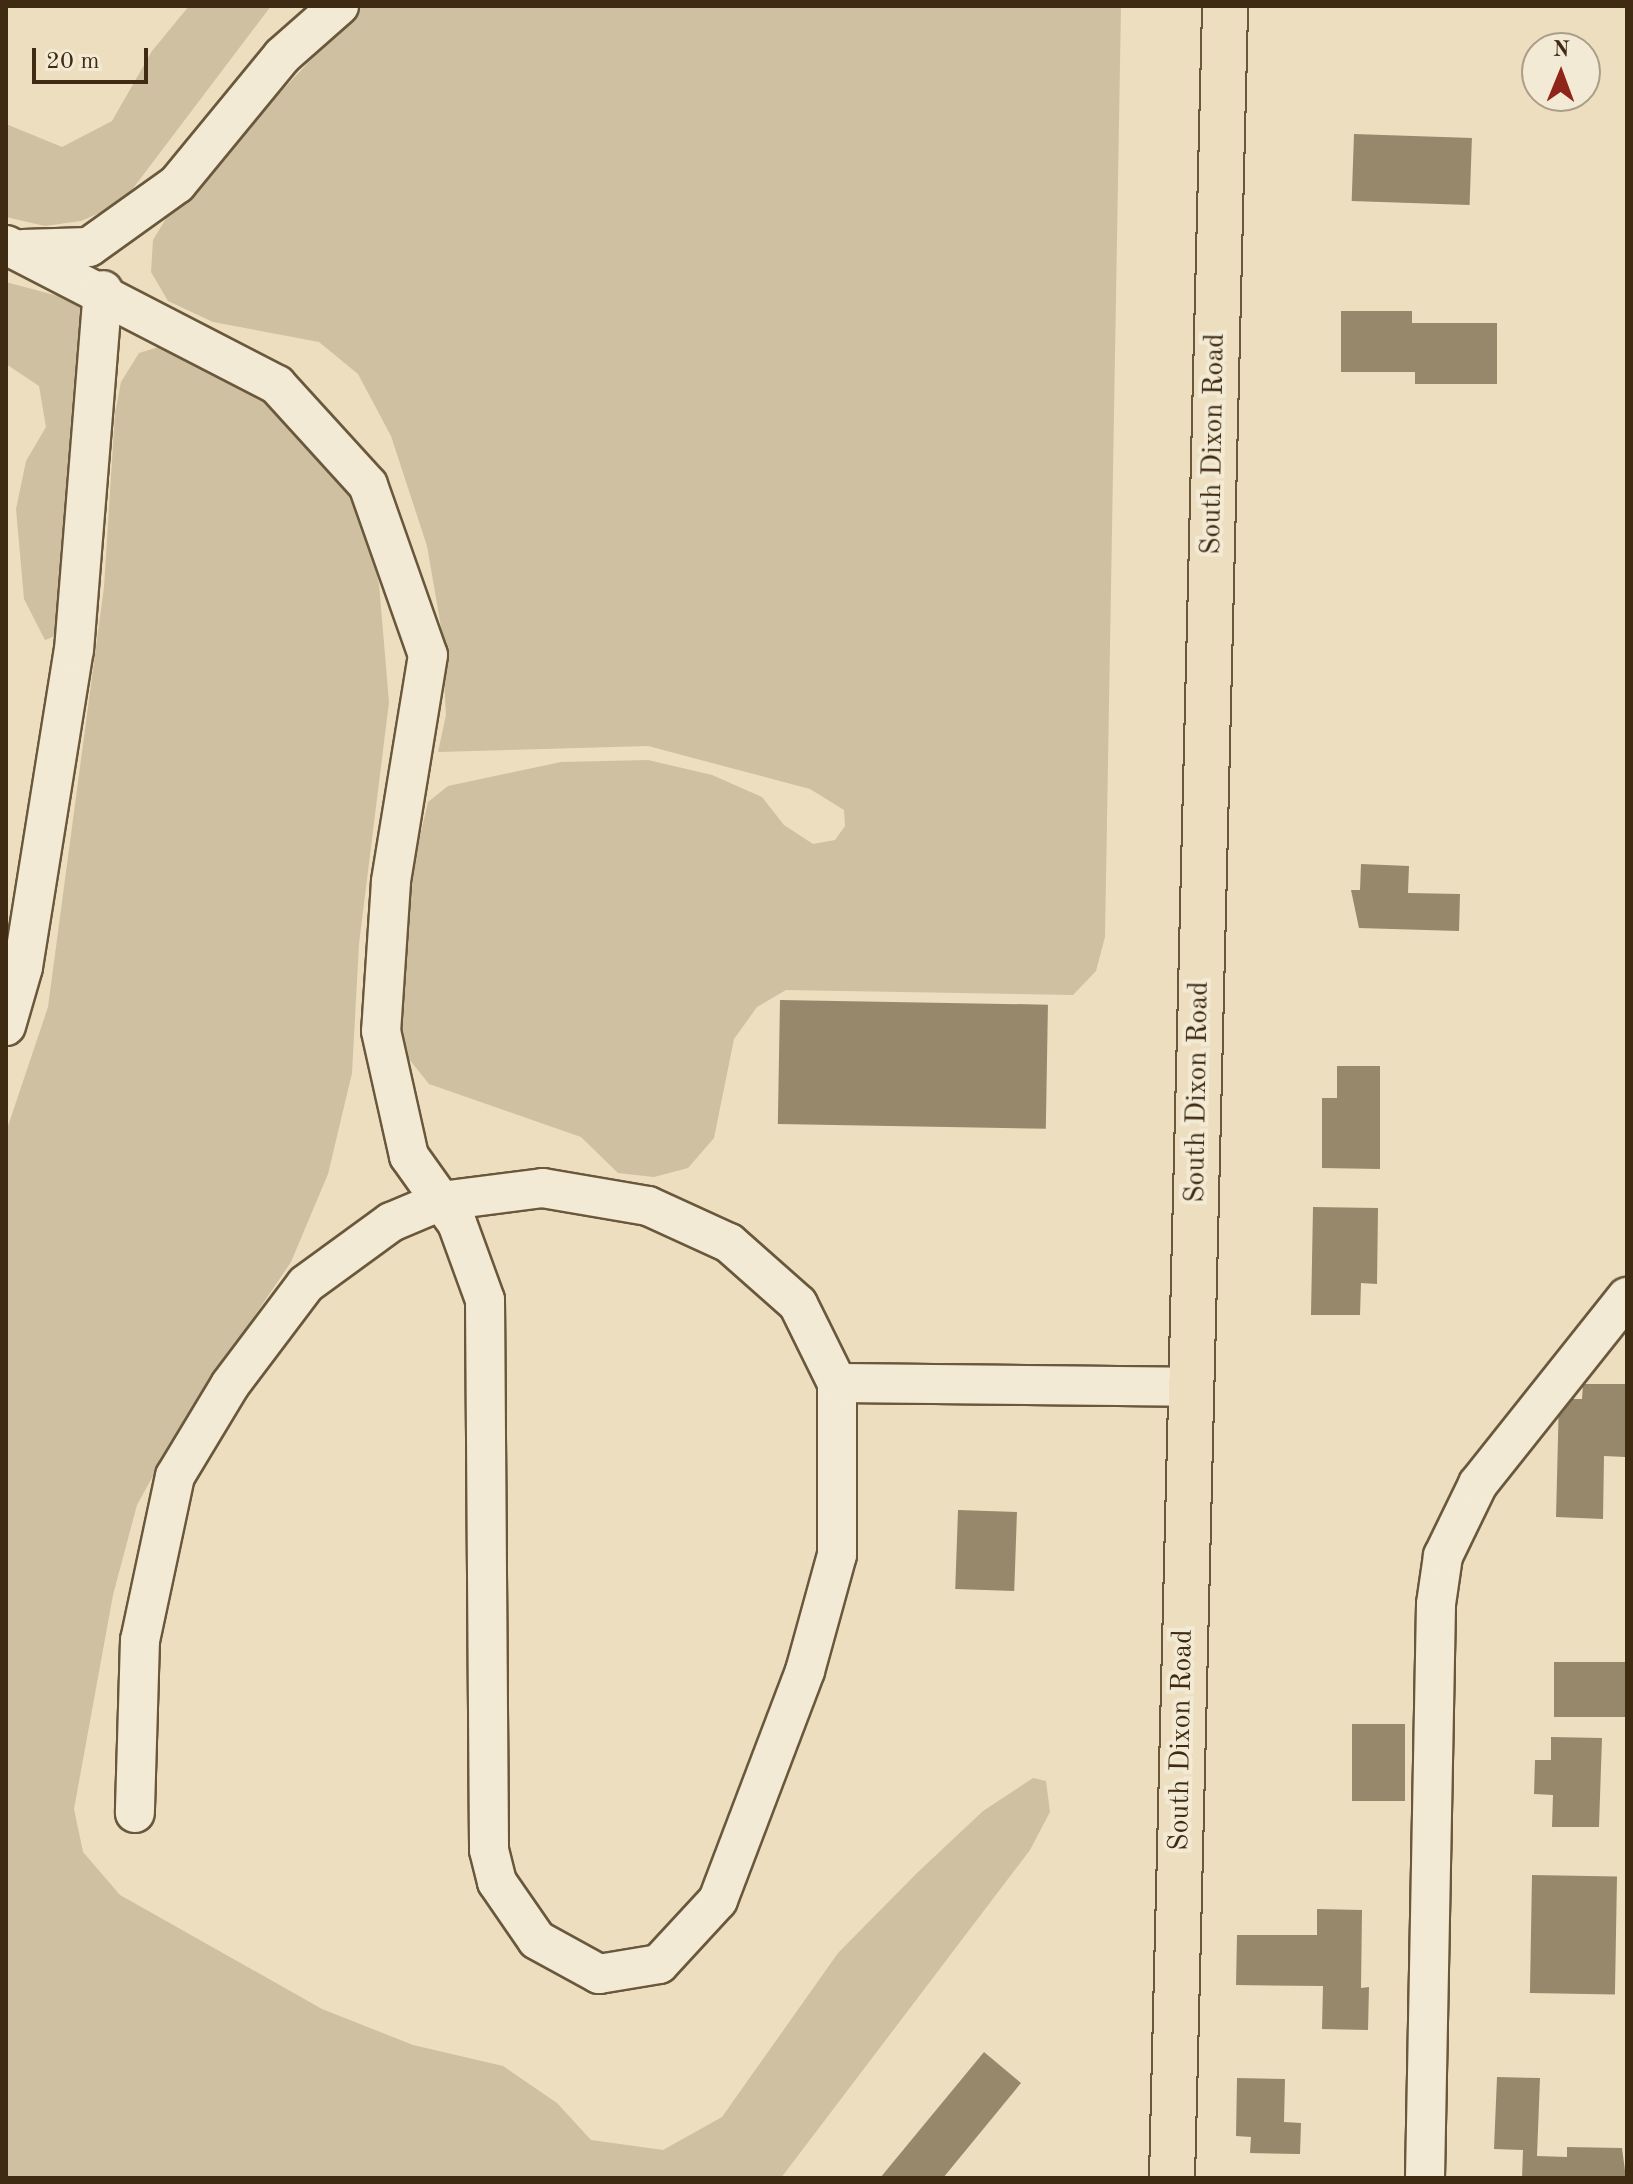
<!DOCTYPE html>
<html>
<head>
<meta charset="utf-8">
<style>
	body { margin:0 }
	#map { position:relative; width:1633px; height:2184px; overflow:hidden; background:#ecdebf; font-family:"Old Standard TT",serif }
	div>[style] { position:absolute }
	.green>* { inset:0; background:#cec0a1 }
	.building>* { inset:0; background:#98886b; transform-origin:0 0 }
	.roads { filter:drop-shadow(2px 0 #6a583c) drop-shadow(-2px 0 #6a583c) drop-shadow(0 2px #6a583c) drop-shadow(0 -2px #6a583c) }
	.minor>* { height:38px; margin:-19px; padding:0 19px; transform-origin:19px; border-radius:19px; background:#f3ead5 }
	.major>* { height:44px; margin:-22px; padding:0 22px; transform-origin:22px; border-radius:22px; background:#ecdebf }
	span { translate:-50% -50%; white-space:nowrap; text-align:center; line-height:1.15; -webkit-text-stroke:8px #f3ead5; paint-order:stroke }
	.street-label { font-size:28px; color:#3e2b11 }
	.frame { position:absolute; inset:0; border:8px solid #3e2b11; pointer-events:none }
	.north { position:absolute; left:1521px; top:32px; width:80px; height:80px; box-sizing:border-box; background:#f3ead5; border:2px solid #ab9e87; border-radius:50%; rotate:1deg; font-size:22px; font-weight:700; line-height:32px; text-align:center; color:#3e2b11 }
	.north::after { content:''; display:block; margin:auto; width:28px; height:36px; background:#8f2418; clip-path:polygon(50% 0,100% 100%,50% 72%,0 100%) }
	.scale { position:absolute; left:32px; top:48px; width:116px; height:36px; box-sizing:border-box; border:4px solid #3e2b11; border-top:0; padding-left:10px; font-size:24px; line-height:28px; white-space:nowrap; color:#3e2b11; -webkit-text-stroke:6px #f3ead5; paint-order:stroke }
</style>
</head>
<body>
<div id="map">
	<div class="green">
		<div style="clip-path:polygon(189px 6px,271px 6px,122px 203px,81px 221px,45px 226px,6px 217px,6px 124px,62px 147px,112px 121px,152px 51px)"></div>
		<div style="clip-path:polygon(361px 6px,1121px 6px,1105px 937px,1096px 971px,1073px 995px,786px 990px,757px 1007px,734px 1039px,714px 1138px,688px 1168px,654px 1177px,618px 1173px,581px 1137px,429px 1084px,405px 1054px,399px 978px,417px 849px,428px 802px,448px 786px,561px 762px,648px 760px,712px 775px,762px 797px,784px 825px,813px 844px,835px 840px,845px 826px,844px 810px,810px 789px,648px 746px,438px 752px,446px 715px,441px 627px,427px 546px,391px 436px,358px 374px,319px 342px,213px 322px,168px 301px,151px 272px,153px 240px,173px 207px)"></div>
		<div style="clip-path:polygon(6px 282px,80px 302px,84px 349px,63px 591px,55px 636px,45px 640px,24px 599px,16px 509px,26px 461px,46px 427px,39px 386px,6px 364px)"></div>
		<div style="clip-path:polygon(165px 345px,266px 389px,361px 503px,379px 584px,389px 702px,359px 944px,352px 1073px,328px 1174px,291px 1262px,181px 1425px,137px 1505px,113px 1595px,74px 1809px,83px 1852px,120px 1895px,322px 2009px,413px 2045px,503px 2066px,557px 2103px,591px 2140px,663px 2150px,722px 2117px,838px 1953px,917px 1873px,983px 1811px,1033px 1778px,1046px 1781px,1050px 1812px,1030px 1850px,781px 2178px,6px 2178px,6px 1132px,48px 1007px,104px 587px,115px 413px,121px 382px,139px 353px)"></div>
	</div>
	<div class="building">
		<div style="left:1354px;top:134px;width:118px;height:67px;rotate:2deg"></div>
		<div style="clip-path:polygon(1341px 311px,1412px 311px,1412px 323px,1497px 323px,1497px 384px,1415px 384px,1415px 372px,1341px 372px)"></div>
		<div style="clip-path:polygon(1361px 864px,1409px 866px,1408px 893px,1460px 894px,1459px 931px,1359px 928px,1351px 890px,1360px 890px)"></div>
		<div style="left:780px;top:1000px;width:268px;height:124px;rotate:1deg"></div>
		<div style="clip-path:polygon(1337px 1066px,1380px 1066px,1380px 1169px,1322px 1168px,1322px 1098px,1337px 1098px)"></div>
		<div style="clip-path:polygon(1313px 1207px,1378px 1208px,1377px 1284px,1361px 1283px,1360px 1315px,1311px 1315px)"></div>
		<div style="clip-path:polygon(1583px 1384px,1627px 1384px,1625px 1457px,1604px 1456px,1603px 1519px,1556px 1517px,1559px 1399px,1582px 1399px)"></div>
		<div style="left:958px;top:1510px;width:59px;height:79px;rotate:2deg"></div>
		<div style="left:1554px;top:1662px;width:73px;height:55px"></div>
		<div style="left:1352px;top:1724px;width:53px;height:77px"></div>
		<div style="clip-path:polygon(1551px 1737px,1602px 1738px,1599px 1827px,1552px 1827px,1553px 1795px,1534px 1794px,1535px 1760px,1551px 1760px)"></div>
		<div style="left:1532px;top:1875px;width:85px;height:118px;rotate:1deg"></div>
		<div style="clip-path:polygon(1317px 1909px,1362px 1910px,1361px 1988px,1369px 1987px,1368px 2030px,1322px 2029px,1323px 1986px,1236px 1985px,1237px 1935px,1317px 1935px)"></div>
		<div style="clip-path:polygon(984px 2052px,1021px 2083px,943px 2178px,880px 2178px)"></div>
		<div style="clip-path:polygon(1497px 2077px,1540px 2078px,1537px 2156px,1567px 2157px,1567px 2147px,1622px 2148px,1626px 2178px,1522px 2178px,1523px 2150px,1494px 2149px)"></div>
		<div style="clip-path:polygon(1237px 2078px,1285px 2079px,1284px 2122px,1301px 2123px,1300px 2154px,1250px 2153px,1251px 2137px,1236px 2136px)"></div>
	</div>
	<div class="roads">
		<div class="minor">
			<div style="left:6px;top:245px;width:305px;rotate:27.3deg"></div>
			<div style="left:277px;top:385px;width:135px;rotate:47.7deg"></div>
			<div style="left:368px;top:485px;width:180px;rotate:70.6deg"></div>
			<div style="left:428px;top:655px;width:230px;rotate:99.3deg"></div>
			<div style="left:391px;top:882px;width:149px;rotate:93.8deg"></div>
			<div style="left:381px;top:1031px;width:128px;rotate:77.4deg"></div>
			<div style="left:409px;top:1156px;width:55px;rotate:54.6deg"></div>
			<div style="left:441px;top:1201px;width:27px;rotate:54deg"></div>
			<div style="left:457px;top:1223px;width:82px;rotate:70deg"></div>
			<div style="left:485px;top:1300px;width:550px;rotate:89.58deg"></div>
			<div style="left:489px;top:1850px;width:33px;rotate:76deg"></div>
			<div style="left:497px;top:1882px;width:70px;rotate:55.4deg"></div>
			<div style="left:537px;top:1940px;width:71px;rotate:28.7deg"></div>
			<div style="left:599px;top:1974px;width:61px;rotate:-9.5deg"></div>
			<div style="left:659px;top:1964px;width:87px;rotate:-47.3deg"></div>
			<div style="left:718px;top:1900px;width:245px;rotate:-69.2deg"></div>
			<div style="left:805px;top:1671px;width:120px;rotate:-74.6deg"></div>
			<div style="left:837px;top:1555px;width:172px;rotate:-90deg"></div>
			<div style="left:837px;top:1383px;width:88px;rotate:-116.3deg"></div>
			<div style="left:798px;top:1304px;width:92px;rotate:-138.5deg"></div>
			<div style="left:729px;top:1243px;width:89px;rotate:-155.4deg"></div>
			<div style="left:648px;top:1206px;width:107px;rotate:-170.3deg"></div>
			<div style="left:543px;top:1188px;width:103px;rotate:172.7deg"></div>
			<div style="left:441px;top:1201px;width:54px;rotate:157.2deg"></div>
			<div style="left:391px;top:1222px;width:105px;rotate:143.9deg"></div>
			<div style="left:306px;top:1284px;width:126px;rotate:127deg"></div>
			<div style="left:230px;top:1385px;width:106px;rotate:121.1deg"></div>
			<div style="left:175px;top:1476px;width:168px;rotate:102deg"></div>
			<div style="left:140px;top:1640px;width:173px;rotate:91.7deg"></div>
			<div style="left:23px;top:249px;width:66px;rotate:-1.7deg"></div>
			<div style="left:89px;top:247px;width:108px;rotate:-35.6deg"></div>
			<div style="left:177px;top:184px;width:166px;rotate:-50.6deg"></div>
			<div style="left:282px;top:56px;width:76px;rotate:-41.3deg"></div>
			<div style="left:6px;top:1026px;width:61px;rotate:-73.9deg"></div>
			<div style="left:23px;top:967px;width:321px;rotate:-80.9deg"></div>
			<div style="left:74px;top:650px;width:361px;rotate:-85.4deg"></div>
			<div style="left:837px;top:1383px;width:354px;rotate:0.6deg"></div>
			<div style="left:1425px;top:2178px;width:574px;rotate:-88.9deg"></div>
			<div style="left:1436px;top:1604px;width:49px;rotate:-81.7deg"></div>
			<div style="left:1443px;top:1556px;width:80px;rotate:-64.1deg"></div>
			<div style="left:1478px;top:1484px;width:239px;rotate:-51.5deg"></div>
		</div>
		<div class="major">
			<div style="left:1172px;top:2178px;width:2173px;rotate:-88.6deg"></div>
		</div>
	</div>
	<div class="street-label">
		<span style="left:1214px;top:444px;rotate:-89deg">South Dixon Road</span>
		<span style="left:1198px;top:1092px;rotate:-89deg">South Dixon Road</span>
		<span style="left:1182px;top:1740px;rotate:-89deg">South Dixon Road</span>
	</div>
	<div class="frame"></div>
	<div class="north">N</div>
	<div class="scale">20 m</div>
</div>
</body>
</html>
